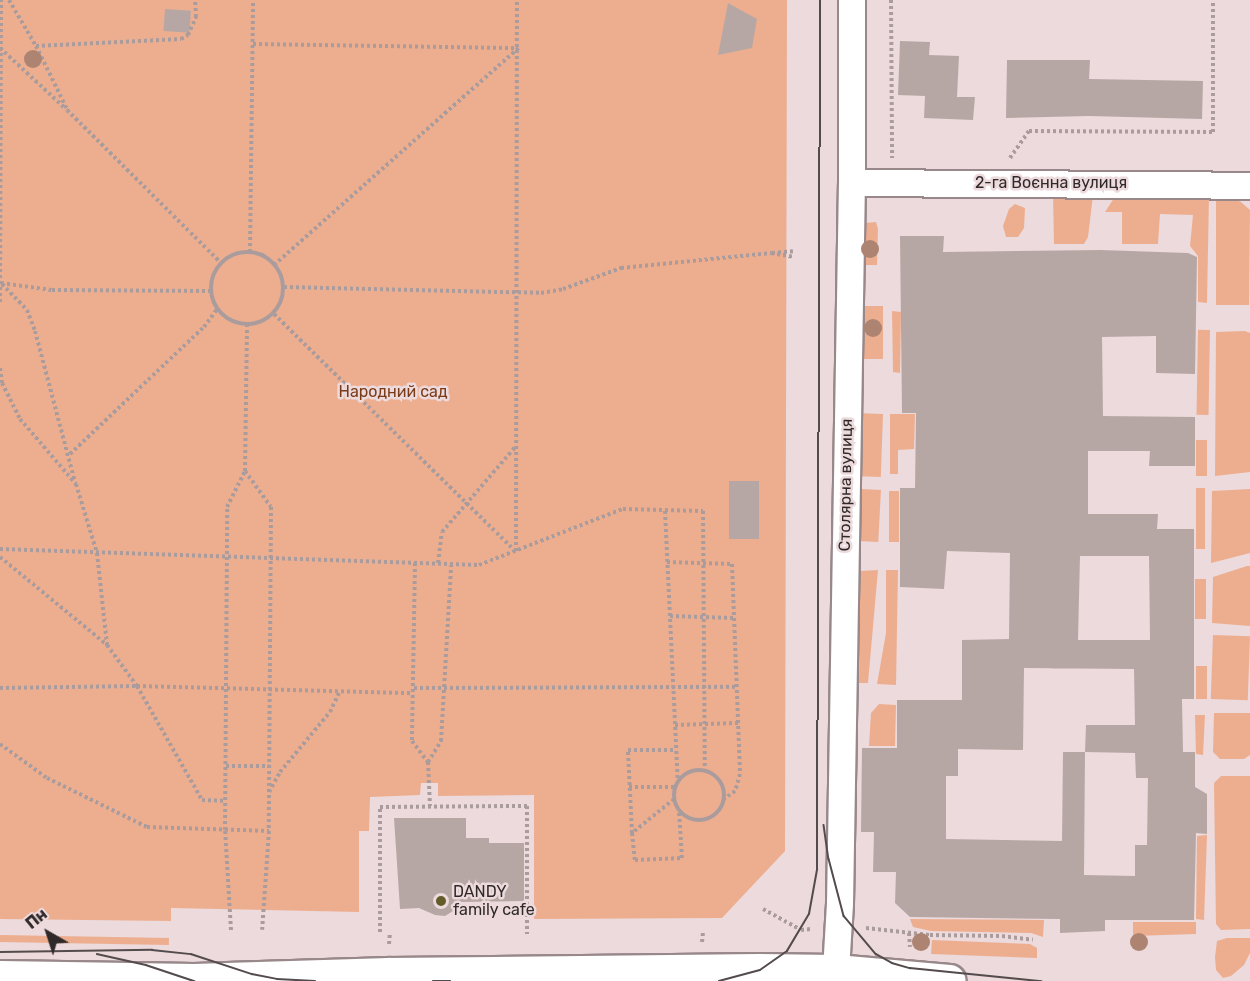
<!DOCTYPE html>
<html>
<head>
<meta charset="utf-8">
<style>
	body { margin:0 }
	#map { position:relative; width:1250px; height:981px; overflow:hidden; background:#ecdadc; font-family:Rubik,sans-serif }
	div>[style] { position:absolute }
	.green>* { inset:0; background:#edae90; transform-origin:0 0 }
	.building>* { inset:0; background:#b7a7a4; transform-origin:0 0 }
	.path>* { height:4px; margin-top:-2px; transform-origin:0; background:repeating-linear-gradient(90deg,#aa9c9d 0 3px,transparent 0 6px) }
	.path>.ring { margin:-2px; padding:0; box-sizing:content-box; background:none; border:4px solid #aa9c9d; border-radius:50% }
	.roads { filter:drop-shadow(2px 0 #98888a) drop-shadow(-2px 0 #98888a) drop-shadow(0 2px #98888a) drop-shadow(0 -2px #98888a) }
	.minor>* { height:26px; margin:-13px; padding:0 13px; transform-origin:13px; border-radius:13px; background:#fff }
	.tertiary>* { height:32px; margin:-16px; padding:0 16px; transform-origin:16px; border-radius:16px; background:#fff }
	.tram>* { height:1.5px; margin:-0.75px; padding:0 0.75px; transform-origin:0.75px; border-radius:0.75px; background:#544b4c }
	.trees>* { width:18px; height:18px; margin:-9px; border-radius:50%; background:#ad8371 }
	.dots>* { width:16px; height:16px; translate:-50% -50%; box-sizing:border-box; border:3px solid #ecdadc; border-radius:50% }
	span { translate:-50% -50%; white-space:nowrap; text-align:center; line-height:1.15; -webkit-text-stroke:5px #ecdadc; paint-order:stroke }
	.street-label { font-size:16px; color:#30292a }
	.park-label { font-size:16px; color:#7a3b19 }
	.poi-label { font-size:16px; color:#30292a }
	.left { translate:0 -50%; text-align:left }
	.north { position:absolute; left:18px; top:903px; width:60px; height:60px; -webkit-text-stroke:4px #ecdadc; paint-order:stroke; rotate:321deg; font-size:16px; font-weight:700; line-height:24px; text-align:center; color:#30292a }
	.north::after { content:''; display:block; margin:auto; width:21px; height:27px; background:#30292a; clip-path:polygon(50% 0,100% 100%,50% 72%,0 100%) }
</style>
</head>
<body>
<div id="map">
	<div class="green">
		<div style="clip-path:polygon(0 0,787px 0,785px 851px,722px 918px,534px 919px,534px 795px,438px 796px,438px 783px,421px 783px,420px 795px,370px 797px,369px 831px,359px 831px,359px 912px,171px 908px,171px 921px,0 919px)"></div>
		<div style="clip-path:polygon(1053px 194px,1093px 195px,1088px 237px,1084px 244px,1054px 244px)"></div>
		<div style="clip-path:polygon(1116px 195px,1209px 196px,1207px 303px,1198px 302px,1198px 256px,1190px 246px,1193px 215px,1160px 214px,1158px 244px,1122px 244px,1122px 212px,1105px 212px)"></div>
		<div style="clip-path:polygon(1216px 196px,1230px 197px,1241px 202px,1250px 210px,1249px 305px,1216px 305px)"></div>
		<div style="clip-path:polygon(1015px 204px,1025px 208px,1024px 228px,1018px 237px,1006px 237px,1003px 226px,1009px 209px)"></div>
		<div style="clip-path:polygon(876px 222px,878px 229px,877px 265px,863px 265px,864px 223px)"></div>
		<div style="left:863px;top:306px;width:20px;height:53px"></div>
		<div style="clip-path:polygon(892px 311px,901px 312px,900px 373px,893px 372px)"></div>
		<div style="left:1210px;top:330px;width:85px;height:12px;rotate:91deg"></div>
		<div style="clip-path:polygon(1245px 331px,1250px 333px,1250px 472px,1215px 476px,1216px 332px)"></div>
		<div style="left:883px;top:414px;width:63px;height:21px;rotate:92deg"></div>
		<div style="clip-path:polygon(890px 414px,915px 414px,914px 449px,898px 450px,898px 474px,890px 474px)"></div>
		<div style="left:1196px;top:440px;width:11px;height:36px"></div>
		<div style="left:1196px;top:488px;width:9px;height:61px"></div>
		<div style="left:861px;top:489px;width:20px;height:52px;rotate:3deg"></div>
		<div style="clip-path:polygon(1250px 489px,1250px 553px,1211px 563px,1212px 491px)"></div>
		<div style="left:889px;top:491px;width:10px;height:51px"></div>
		<div style="clip-path:polygon(1247px 566px,1250px 566px,1250px 626px,1212px 623px,1213px 577px)"></div>
		<div style="clip-path:polygon(878px 570px,868px 683px,859px 683px,860px 571px)"></div>
		<div style="clip-path:polygon(886px 570px,898px 570px,896px 685px,877px 684px,886px 633px)"></div>
		<div style="left:1195px;top:579px;width:11px;height:40px"></div>
		<div style="left:1213px;top:635px;width:37px;height:64px;rotate:2deg"></div>
		<div style="left:1196px;top:666px;width:11px;height:33px"></div>
		<div style="clip-path:polygon(879px 704px,896px 705px,895px 746px,869px 746px,871px 713px)"></div>
		<div style="clip-path:polygon(1214px 713px,1250px 713px,1250px 755px,1244px 759px,1220px 759px,1213px 752px)"></div>
		<div style="clip-path:polygon(1195px 715px,1205px 715px,1203px 755px,1196px 754px)"></div>
		<div style="clip-path:polygon(1221px 776px,1250px 776px,1250px 929px,1221px 930px,1216px 924px,1214px 783px)"></div>
		<div style="clip-path:polygon(1207px 835px,1204px 920px,1196px 919px,1197px 836px)"></div>
		<div style="clip-path:polygon(910px 919px,1044px 920px,1043px 937px,1031px 933px,931px 931px,913px 927px)"></div>
		<div style="clip-path:polygon(1133px 922px,1196px 922px,1196px 934px,1133px 936px)"></div>
		<div style="left:0;top:935px;width:169px;height:7px;rotate:1deg"></div>
		<div style="clip-path:polygon(1227px 938px,1250px 938px,1250px 953px,1244px 965px,1231px 976px,1223px 978px,1216px 970px,1215px 957px,1217px 941px)"></div>
		<div style="clip-path:polygon(932px 940px,1030px 944px,1037px 948px,1037px 958px,931px 954px)"></div>
	</div>
	<div class="building">
		<div style="clip-path:polygon(728px 3px,757px 19px,752px 48px,718px 55px)"></div>
		<div style="left:165px;top:9px;width:26px;height:22px;rotate:4deg"></div>
		<div style="clip-path:polygon(900px 41px,930px 42px,929px 55px,959px 56px,957px 97px,975px 97px,973px 120px,924px 118px,925px 96px,898px 95px)"></div>
		<div style="clip-path:polygon(1007px 60px,1090px 60px,1089px 79px,1203px 81px,1202px 119px,1089px 116px,1006px 118px)"></div>
		<div style="clip-path:polygon(evenodd,900px 236px,944px 236px,943px 252px,1101px 250px,1188px 253px,1197px 257px,1195px 374px,1156px 373px,1156px 336px,1102px 337px,1103px 416px,1195px 417px,1195px 466px,1149px 466px,1150px 451px,1088px 451px,1088px 514px,1158px 514px,1157px 529px,1194px 529px,1194px 699px,1182px 699px,1183px 752px,1195px 752px,1195px 787px,1207px 794px,1207px 834px,1196px 833px,1194px 920px,1105px 920px,1105px 931px,1060px 933px,1060px 919px,910px 917px,895px 903px,896px 872px,873px 872px,874px 832px,861px 832px,862px 748px,897px 748px,897px 700px,962px 700px,962px 640px,1009px 639px,1010px 553px,947px 551px,944px 589px,900px 587px,900px 488px,915px 488px,916px 413px,902px 413px,900px 236px,1080px 556px,1149px 556px,1150px 640px,1078px 640px,1080px 556px,900px 236px,1024px 668px,1134px 669px,1135px 725px,1086px 725px,1085px 752px,1063px 752px,1062px 841px,946px 839px,946px 776px,958px 776px,958px 749px,1023px 750px,1024px 668px,900px 236px,1085px 752px,1135px 753px,1136px 778px,1148px 778px,1147px 845px,1135px 845px,1135px 876px,1084px 875px,1085px 752px)"></div>
		<div style="left:759px;top:481px;width:58px;height:30px;rotate:90deg"></div>
		<div style="clip-path:polygon(394px 818px,466px 818px,466px 838px,489px 838px,489px 843px,524px 843px,524px 901px,461px 902px,453px 911px,445px 916px,435px 915px,419px 908px,400px 909px)"></div>
	</div>
	<div class="path">
		<div style="left:9px;top:0;width:53px;rotate:59.6deg"></div>
		<div style="left:36px;top:46px;width:70px;rotate:63.8deg"></div>
		<div style="left:891px;top:0;width:158px;rotate:89.6deg"></div>
		<div style="left:253px;top:44px;width:265px;rotate:0.9deg"></div>
		<div style="left:36px;top:46px;width:145px;rotate:-2.8deg"></div>
		<div style="left:181px;top:39px;width:8px;rotate:-30deg"></div>
		<div style="left:188px;top:35px;width:20px;rotate:-66deg"></div>
		<div style="left:196px;top:17px;width:17px;rotate:-93deg"></div>
		<div style="left:0;top:48px;width:91px;rotate:42.8deg"></div>
		<div style="left:67px;top:110px;width:217px;rotate:44.8deg"></div>
		<div style="left:1010px;top:158px;width:33px;rotate:-55deg"></div>
		<div style="left:1029px;top:131px;width:184px;rotate:0.3deg"></div>
		<div style="left:1213px;top:132px;width:132px;rotate:-90deg"></div>
		<div class="ring" style="left:211px;top:252px;width:68px;height:68px"></div>
		<div style="left:250px;top:252px;width:252px;rotate:-89.3deg"></div>
		<div style="left:772px;top:253px;width:21px;rotate:-5deg"></div>
		<div style="left:274px;top:265px;width:327px;rotate:-41.6deg"></div>
		<div style="left:1px;top:283px;width:51px;rotate:7.8deg"></div>
		<div style="left:52px;top:290px;width:159px;rotate:0.4deg"></div>
		<div style="left:2px;top:284px;width:36px;rotate:46deg"></div>
		<div style="left:27px;top:310px;width:22px;rotate:69deg"></div>
		<div style="left:35px;top:331px;width:156px;rotate:75.2deg"></div>
		<div style="left:284px;top:287px;width:257px;rotate:1.3deg"></div>
		<div style="left:541px;top:293px;width:22px;rotate:-10deg"></div>
		<div style="left:563px;top:289px;width:62px;rotate:-19.9deg"></div>
		<div style="left:621px;top:268px;width:151px;rotate:-5.7deg"></div>
		<div style="left:771px;top:253px;width:22px;rotate:10deg"></div>
		<div style="left:0;top:302px;width:302px;rotate:-89.8deg"></div>
		<div style="left:274px;top:314px;width:338px;rotate:44.5deg"></div>
		<div style="left:0;top:368px;width:15px;rotate:82deg"></div>
		<div style="left:2px;top:383px;width:40px;rotate:63.4deg"></div>
		<div style="left:20px;top:419px;width:86px;rotate:49.3deg"></div>
		<div style="left:76px;top:484px;width:72px;rotate:73.1deg"></div>
		<div style="left:97px;top:553px;width:93px;rotate:83.8deg"></div>
		<div style="left:107px;top:645px;width:51px;rotate:53.8deg"></div>
		<div style="left:137px;top:686px;width:131px;rotate:60.3deg"></div>
		<div style="left:202px;top:800px;width:23px;rotate:2deg"></div>
		<div style="left:70px;top:454px;width:185px;rotate:-43.5deg"></div>
		<div style="left:204px;top:327px;width:22px;rotate:-54deg"></div>
		<div style="left:245px;top:471px;width:146px;rotate:-89.2deg"></div>
		<div style="left:665px;top:511px;width:272px;rotate:87.3deg"></div>
		<div style="left:0;top:549px;width:479px;rotate:1.9deg"></div>
		<div style="left:479px;top:565px;width:155px;rotate:-21.3deg"></div>
		<div style="left:623px;top:509px;width:80px;rotate:1.4deg"></div>
		<div style="left:703px;top:511px;width:260px;rotate:89.6deg"></div>
		<div style="left:516px;top:551px;width:551px;rotate:-89.9deg"></div>
		<div style="left:0;top:557px;width:137px;rotate:39.4deg"></div>
		<div style="left:667px;top:562px;width:65px;rotate:1.8deg"></div>
		<div style="left:732px;top:564px;width:210px;rotate:87.8deg"></div>
		<div style="left:740px;top:774px;width:18px;rotate:106deg"></div>
		<div style="left:735px;top:791px;width:14px;rotate:144deg"></div>
		<div style="left:415px;top:563px;width:178px;rotate:91deg"></div>
		<div style="left:412px;top:741px;width:26px;rotate:53deg"></div>
		<div style="left:428px;top:762px;width:25px;rotate:-58deg"></div>
		<div style="left:441px;top:741px;width:176px;rotate:-86.7deg"></div>
		<div style="left:438px;top:563px;width:31px;rotate:-83deg"></div>
		<div style="left:442px;top:532px;width:112px;rotate:-49.3deg"></div>
		<div style="left:670px;top:616px;width:64px;rotate:1.8deg"></div>
		<div style="left:0;top:688px;width:137px;rotate:-0.8deg"></div>
		<div style="left:137px;top:686px;width:276px;rotate:1.5deg"></div>
		<div style="left:414px;top:688px;width:323px;rotate:-0.2deg"></div>
		<div style="left:675px;top:725px;width:63px;rotate:-1.8deg"></div>
		<div style="left:0;top:744px;width:58px;rotate:35.9deg"></div>
		<div style="left:47px;top:778px;width:111px;rotate:26.1deg"></div>
		<div style="left:147px;top:827px;width:122px;rotate:1.9deg"></div>
		<div style="left:428px;top:762px;width:44px;rotate:87.4deg"></div>
		<div style="left:226px;top:766px;width:43px"></div>
		<div class="ring" style="left:674px;top:770px;width:46px;height:46px"></div>
		<div style="left:629px;top:787px;width:47px"></div>
		<div style="left:269px;top:792px;width:23px;rotate:-61deg"></div>
		<div style="left:280px;top:772px;width:78px;rotate:-50.2deg"></div>
		<div style="left:330px;top:712px;width:23px;rotate:-65deg"></div>
		<div style="left:674px;top:799px;width:54px;rotate:141deg"></div>
		<div style="left:632px;top:833px;width:83px;rotate:-92.8deg"></div>
		<div style="left:628px;top:750px;width:48px"></div>
		<div style="left:632px;top:833px;width:27px;rotate:84deg"></div>
		<div style="left:635px;top:860px;width:47px;rotate:-2.4deg"></div>
		<div style="left:682px;top:858px;width:47px;rotate:-93.7deg"></div>
		<div style="left:763px;top:909px;width:43px;rotate:28.9deg"></div>
		<div style="left:801px;top:930px;width:10px;rotate:-6deg"></div>
		<div style="left:866px;top:928px;width:64px;rotate:6.2deg"></div>
		<div style="left:930px;top:935px;width:72px;rotate:0.8deg"></div>
		<div style="left:1002px;top:936px;width:31px;rotate:7deg"></div>
		<div style="left:231px;top:930px;width:100px;rotate:-93.4deg"></div>
		<div style="left:225px;top:830px;width:323px;rotate:-89.6deg"></div>
		<div style="left:227px;top:507px;width:40px;rotate:-63.4deg"></div>
		<div style="left:245px;top:471px;width:44px;rotate:54.2deg"></div>
		<div style="left:271px;top:507px;width:324px;rotate:90.4deg"></div>
		<div style="left:269px;top:831px;width:99px;rotate:94deg"></div>
		<div style="left:380px;top:932px;width:125px;rotate:-90deg"></div>
		<div style="left:380px;top:807px;width:147px;rotate:-0.4deg"></div>
		<div style="left:527px;top:806px;width:128px;rotate:90deg"></div>
		<div style="left:909px;top:933px;width:14px;rotate:86deg"></div>
		<div style="left:702px;top:942px;width:9px;rotate:-84deg"></div>
		<div style="left:389px;top:944px;width:11px;rotate:-85deg"></div>
	</div>
	<div class="roads">
		<div class="minor">
			<div style="left:852px;top:183px;width:398px;rotate:0.4deg"></div>
			<div style="left:836px;top:971px;width:67px;rotate:-86.6deg"></div>
			<div style="left:840px;top:904px;width:721px;rotate:-89.05deg"></div>
			<div style="left:852px;top:183px;width:183px;rotate:-90deg"></div>
		</div>
		<div class="tertiary">
			<div style="left:0;top:977px;width:194px;rotate:0.9deg"></div>
			<div style="left:194px;top:980px;width:195px;rotate:-1.8deg"></div>
			<div style="left:389px;top:974px;width:371px;rotate:-0.6deg"></div>
			<div style="left:760px;top:970px;width:76px;rotate:0.8deg"></div>
			<div style="left:836px;top:971px;width:114px;rotate:5deg"></div>
		</div>
	</div>
	<div class="tram">
		<div style="left:824px;top:825px;width:34px;rotate:82deg"></div>
		<div style="left:829px;top:859px;width:59px;rotate:75.3deg"></div>
		<div style="left:844px;top:916px;width:50px;rotate:49.9deg"></div>
		<div style="left:876px;top:954px;width:18px;rotate:29deg"></div>
		<div style="left:892px;top:963px;width:19px;rotate:16deg"></div>
		<div style="left:910px;top:968px;width:132px;rotate:5.7deg"></div>
		<div style="left:0;top:952px;width:152px;rotate:-0.8deg"></div>
		<div style="left:152px;top:950px;width:39px;rotate:6deg"></div>
		<div style="left:191px;top:954px;width:64px;rotate:18.2deg"></div>
		<div style="left:252px;top:974px;width:25px;rotate:11deg"></div>
		<div style="left:277px;top:979px;width:38px;rotate:3deg"></div>
		<div style="left:97px;top:954px;width:50px;rotate:12.7deg"></div>
		<div style="left:146px;top:965px;width:51px;rotate:18.4deg"></div>
		<div style="left:433px;top:981px;width:17px"></div>
		<div style="left:719px;top:981px;width:42px;rotate:-15deg"></div>
		<div style="left:760px;top:970px;width:33px;rotate:-35deg"></div>
		<div style="left:787px;top:951px;width:43px;rotate:-59.3deg"></div>
		<div style="left:809px;top:914px;width:45px;rotate:-79.7deg"></div>
		<div style="left:817px;top:870px;width:870px;rotate:-89.8deg"></div>
	</div>
	<div class="trees">
		<div style="left:33px;top:59px"></div>
		<div style="left:870px;top:249px"></div>
		<div style="left:873px;top:328px"></div>
		<div style="left:921px;top:942px"></div>
		<div style="left:1139px;top:942px"></div>
	</div>
	<div class="dots">
		<div style="left:441px;top:901px;background:#625c28"></div>
	</div>
	<div class="street-label">
		<span style="left:1051px;top:183px">2-га Воєнна вулиця</span>
		<span style="left:846px;top:485px;rotate:-89deg">Столярна вулиця</span>
	</div>
	<div class="park-label">
		<span style="left:393px;top:392px">Народний сад</span>
	</div>
	<div class="poi-label">
		<span class="left" style="left:453px;top:901px">DANDY<br>family cafe</span>
	</div>
	<div class="north">Пн</div>
</div>
</body>
</html>
